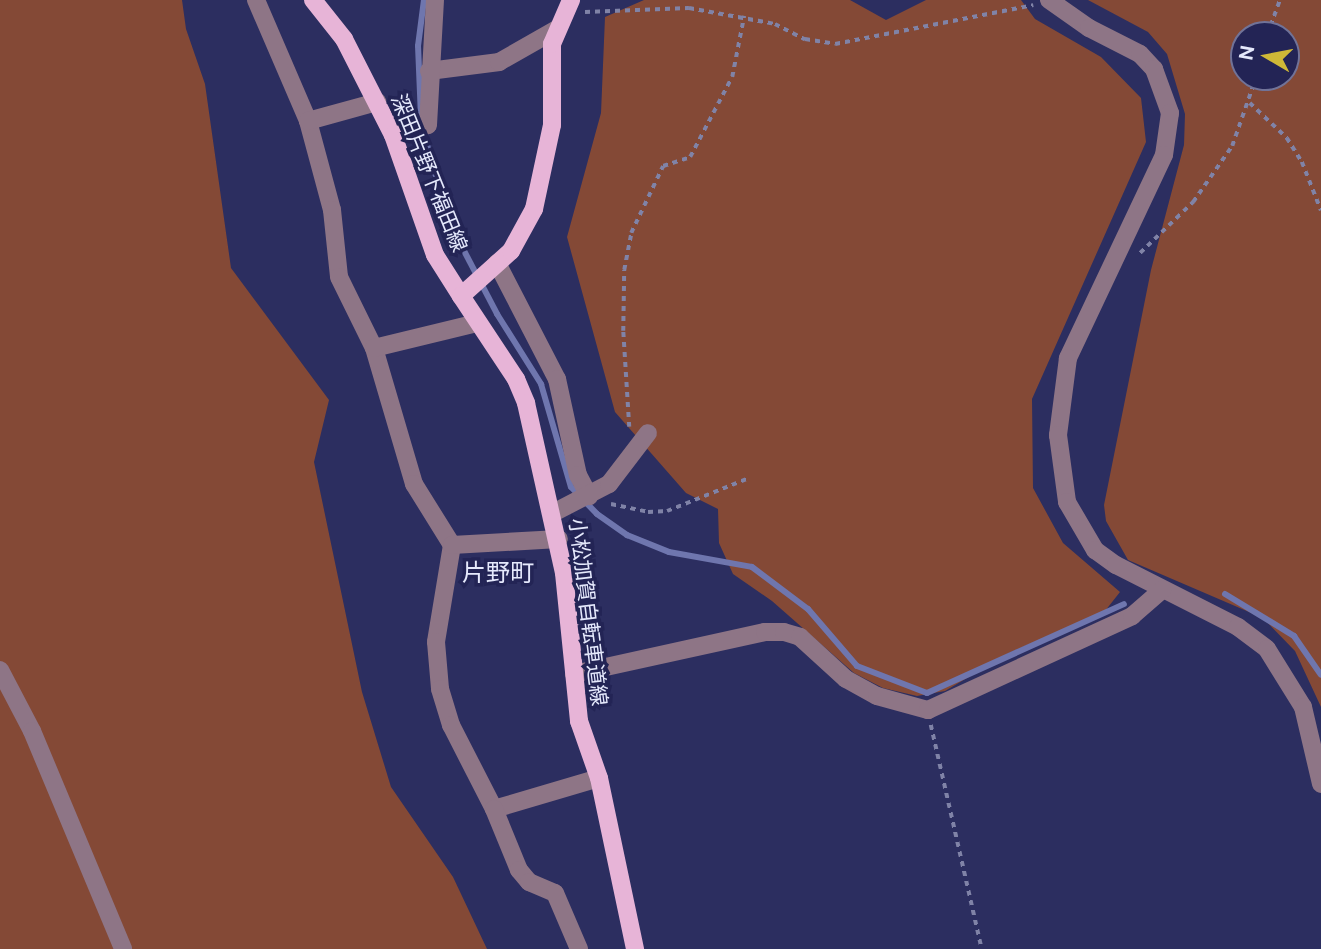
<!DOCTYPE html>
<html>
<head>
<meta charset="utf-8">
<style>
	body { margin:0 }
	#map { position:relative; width:1321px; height:949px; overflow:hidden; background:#2c2e60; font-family:"Public Sans","Noto Sans JP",sans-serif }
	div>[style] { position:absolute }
	.forest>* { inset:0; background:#844936 }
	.stream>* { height:6px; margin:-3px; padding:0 3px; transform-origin:3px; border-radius:3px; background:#6f76ae }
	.path>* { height:3.5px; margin-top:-1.75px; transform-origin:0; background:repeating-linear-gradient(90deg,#8083a7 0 5px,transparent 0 10px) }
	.minor>* { height:18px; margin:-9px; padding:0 9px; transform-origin:9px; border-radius:9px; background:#8e7586 }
	.major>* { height:18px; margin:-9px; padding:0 9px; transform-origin:9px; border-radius:9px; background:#e7b4d7 }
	span { translate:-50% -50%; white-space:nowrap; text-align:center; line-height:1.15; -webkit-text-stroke:7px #232455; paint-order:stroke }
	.street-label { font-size:21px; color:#e5e9fc }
	.quarter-label { font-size:24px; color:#e5e9fc }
	.north { position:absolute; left:1230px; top:21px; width:70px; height:70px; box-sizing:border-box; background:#232455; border:2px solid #717398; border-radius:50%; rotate:280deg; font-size:19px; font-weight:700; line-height:28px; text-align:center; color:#e5e9fc }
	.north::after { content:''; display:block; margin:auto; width:24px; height:32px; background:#cfb837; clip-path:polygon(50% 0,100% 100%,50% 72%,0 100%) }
</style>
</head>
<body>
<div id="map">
	<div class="forest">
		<div style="clip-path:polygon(0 0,182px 0,186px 29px,205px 84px,231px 268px,329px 400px,314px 462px,362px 692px,391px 787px,453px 877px,487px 949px,0 949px)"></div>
		<div style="clip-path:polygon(644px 0,850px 0,886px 20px,926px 0,1021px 0,1035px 19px,1101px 57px,1141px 98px,1146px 142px,1032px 399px,1033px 488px,1063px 543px,1120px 592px,1105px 611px,1009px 653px,945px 691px,917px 696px,883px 688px,854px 673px,772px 601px,733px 574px,719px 543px,718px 509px,686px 493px,615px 412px,567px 237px,601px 113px,605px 17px)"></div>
		<div style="clip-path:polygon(evenodd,1088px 0,1321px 0,1321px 707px,1295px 651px,1263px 618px,1128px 560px,1106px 521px,1104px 505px,1151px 270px,1184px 145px,1185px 114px,1167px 54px,1148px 32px,1088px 0,1244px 35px,1286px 35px,1286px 77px,1244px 77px,1244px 35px)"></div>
	</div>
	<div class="stream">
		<div style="left:421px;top:117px;width:71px;rotate:-92.4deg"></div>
		<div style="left:418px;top:46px;width:46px;rotate:-82.6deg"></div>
		<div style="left:422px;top:127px;width:99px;rotate:74.1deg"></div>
		<div style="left:449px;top:222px;width:104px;rotate:62.4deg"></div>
		<div style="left:497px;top:314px;width:83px;rotate:57.8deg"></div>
		<div style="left:541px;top:384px;width:107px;rotate:73.8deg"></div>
		<div style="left:571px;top:487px;width:37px;rotate:46deg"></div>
		<div style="left:597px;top:514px;width:37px;rotate:35deg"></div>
		<div style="left:627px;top:535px;width:45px;rotate:22deg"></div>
		<div style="left:669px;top:552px;width:84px;rotate:10.2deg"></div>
		<div style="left:752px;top:567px;width:70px;rotate:36.9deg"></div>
		<div style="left:808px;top:609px;width:75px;rotate:49.3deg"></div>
		<div style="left:857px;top:666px;width:75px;rotate:21.1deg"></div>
		<div style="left:927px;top:693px;width:216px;rotate:-24.3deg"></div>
		<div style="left:1225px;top:594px;width:81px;rotate:31.3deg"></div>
		<div style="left:1294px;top:636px;width:47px;rotate:55.3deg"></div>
	</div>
	<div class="path">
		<div style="left:585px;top:12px;width:104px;rotate:-2.2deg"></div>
		<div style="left:689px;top:8px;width:87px;rotate:10.5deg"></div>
		<div style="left:775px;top:24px;width:34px;rotate:27deg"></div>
		<div style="left:805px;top:39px;width:30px;rotate:9deg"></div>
		<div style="left:835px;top:44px;width:202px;rotate:-11.1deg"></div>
		<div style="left:1267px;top:35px;width:37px;rotate:-70deg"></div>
		<div style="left:1250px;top:103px;width:51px;rotate:43.4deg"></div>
		<div style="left:1287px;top:138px;width:28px;rotate:58deg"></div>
		<div style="left:1302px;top:162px;width:52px;rotate:68.4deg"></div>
		<div style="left:450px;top:241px;width:17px;rotate:57deg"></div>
		<div style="left:1140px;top:253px;width:74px;rotate:-43.9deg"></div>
		<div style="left:1193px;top:202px;width:68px;rotate:-55.1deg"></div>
		<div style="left:1232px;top:146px;width:73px;rotate:-70.8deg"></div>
		<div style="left:629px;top:427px;width:96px;rotate:-93.6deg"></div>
		<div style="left:623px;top:331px;width:61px;rotate:-89.1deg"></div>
		<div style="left:624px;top:270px;width:38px;rotate:-79deg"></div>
		<div style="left:631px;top:233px;width:74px;rotate:-64.5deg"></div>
		<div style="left:663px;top:166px;width:28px;rotate:-18deg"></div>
		<div style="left:690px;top:157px;width:90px;rotate:-62.3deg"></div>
		<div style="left:732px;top:77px;width:62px;rotate:-78.9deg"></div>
		<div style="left:611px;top:504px;width:38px;rotate:12deg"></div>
		<div style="left:648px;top:512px;width:19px;rotate:-3deg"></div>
		<div style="left:667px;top:511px;width:88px;rotate:-21.9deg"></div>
		<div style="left:931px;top:725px;width:230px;rotate:77.2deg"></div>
	</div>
	<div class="minor">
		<div style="left:256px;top:0;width:132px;rotate:66.7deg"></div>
		<div style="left:308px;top:121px;width:92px;rotate:74.9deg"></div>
		<div style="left:332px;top:210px;width:67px;rotate:84deg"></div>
		<div style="left:339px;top:277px;width:79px;rotate:63.8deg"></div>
		<div style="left:374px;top:348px;width:142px;rotate:73.6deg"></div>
		<div style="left:414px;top:484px;width:72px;rotate:58.1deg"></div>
		<div style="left:452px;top:545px;width:98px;rotate:99.4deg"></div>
		<div style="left:436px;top:642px;width:47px;rotate:85.1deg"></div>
		<div style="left:440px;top:689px;width:38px;rotate:73deg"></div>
		<div style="left:451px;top:725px;width:94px;rotate:62.9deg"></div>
		<div style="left:494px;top:809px;width:109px;rotate:-16.4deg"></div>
		<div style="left:1049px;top:0;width:49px;rotate:35deg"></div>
		<div style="left:1089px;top:28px;width:57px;rotate:27deg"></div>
		<div style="left:1140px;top:54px;width:21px;rotate:47deg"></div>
		<div style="left:1154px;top:69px;width:47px;rotate:70deg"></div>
		<div style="left:1170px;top:113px;width:42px;rotate:98.1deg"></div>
		<div style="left:1164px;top:155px;width:225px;rotate:115.3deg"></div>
		<div style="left:1068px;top:358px;width:78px;rotate:97.4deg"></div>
		<div style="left:1058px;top:435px;width:68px;rotate:82.3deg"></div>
		<div style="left:1067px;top:502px;width:56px;rotate:59.7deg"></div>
		<div style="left:1095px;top:550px;width:26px;rotate:36deg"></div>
		<div style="left:1116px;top:565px;width:137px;rotate:26.9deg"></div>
		<div style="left:1238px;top:627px;width:36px;rotate:37deg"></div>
		<div style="left:1267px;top:649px;width:68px;rotate:58.2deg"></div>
		<div style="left:1303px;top:707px;width:79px;rotate:76.8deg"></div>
		<div style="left:429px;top:71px;width:71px;rotate:-7.3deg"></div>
		<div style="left:499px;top:62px;width:67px;rotate:-29.6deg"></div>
		<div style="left:308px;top:121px;width:72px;rotate:-15.4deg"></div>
		<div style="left:393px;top:135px;width:36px;rotate:-16deg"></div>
		<div style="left:428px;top:125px;width:125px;rotate:-86.8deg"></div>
		<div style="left:497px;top:263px;width:131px;rotate:62.7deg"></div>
		<div style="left:557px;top:379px;width:98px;rotate:77.7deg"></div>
		<div style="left:578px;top:475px;width:24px;rotate:62deg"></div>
		<div style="left:374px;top:348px;width:106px;rotate:-13.6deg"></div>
		<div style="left:553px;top:513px;width:63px;rotate:-27.4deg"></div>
		<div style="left:609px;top:484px;width:64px;rotate:-52.6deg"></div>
		<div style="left:452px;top:545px;width:107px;rotate:-3.2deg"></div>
		<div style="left:0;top:670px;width:69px;rotate:62.3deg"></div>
		<div style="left:32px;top:731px;width:236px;rotate:67.3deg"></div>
		<div style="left:574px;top:674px;width:196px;rotate:-12.4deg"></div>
		<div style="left:765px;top:632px;width:19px"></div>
		<div style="left:784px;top:632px;width:17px;rotate:17deg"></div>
		<div style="left:800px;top:637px;width:62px;rotate:42.4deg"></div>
		<div style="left:846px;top:679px;width:35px;rotate:29deg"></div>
		<div style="left:877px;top:696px;width:53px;rotate:15.4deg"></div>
		<div style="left:928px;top:710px;width:225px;rotate:-24.7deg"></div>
		<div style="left:1132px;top:616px;width:40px;rotate:-41deg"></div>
		<div style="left:494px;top:809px;width:66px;rotate:67.7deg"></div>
		<div style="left:519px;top:870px;width:16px;rotate:50deg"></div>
		<div style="left:529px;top:882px;width:28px;rotate:23deg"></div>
		<div style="left:555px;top:893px;width:61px;rotate:66.8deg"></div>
	</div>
	<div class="major">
		<div style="left:313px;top:0;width:50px;rotate:51.5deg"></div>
		<div style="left:344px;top:39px;width:108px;rotate:63deg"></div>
		<div style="left:393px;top:135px;width:127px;rotate:70.7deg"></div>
		<div style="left:435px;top:255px;width:49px;rotate:57.6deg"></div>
		<div style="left:461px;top:296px;width:67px;rotate:-42deg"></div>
		<div style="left:511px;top:251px;width:48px;rotate:-61.3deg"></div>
		<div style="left:534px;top:209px;width:86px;rotate:-77.9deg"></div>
		<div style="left:552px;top:125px;width:81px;rotate:-90deg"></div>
		<div style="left:552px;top:44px;width:48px;rotate:-66.6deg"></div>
		<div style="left:461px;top:296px;width:100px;rotate:56.5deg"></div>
		<div style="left:516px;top:379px;width:26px;rotate:67deg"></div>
		<div style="left:526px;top:403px;width:174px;rotate:77.4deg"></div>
		<div style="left:564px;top:573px;width:149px;rotate:84.2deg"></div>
		<div style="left:579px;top:721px;width:60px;rotate:70.7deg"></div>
		<div style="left:599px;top:778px;width:175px;rotate:78.1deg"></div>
	</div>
	<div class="street-label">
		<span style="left:429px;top:173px;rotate:68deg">深田片野下福田線</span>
		<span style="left:588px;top:612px;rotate:83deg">小松加賀自転車道線</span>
	</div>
	<div class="quarter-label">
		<span style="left:498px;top:573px">片野町</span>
	</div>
	<div class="north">N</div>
</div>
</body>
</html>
